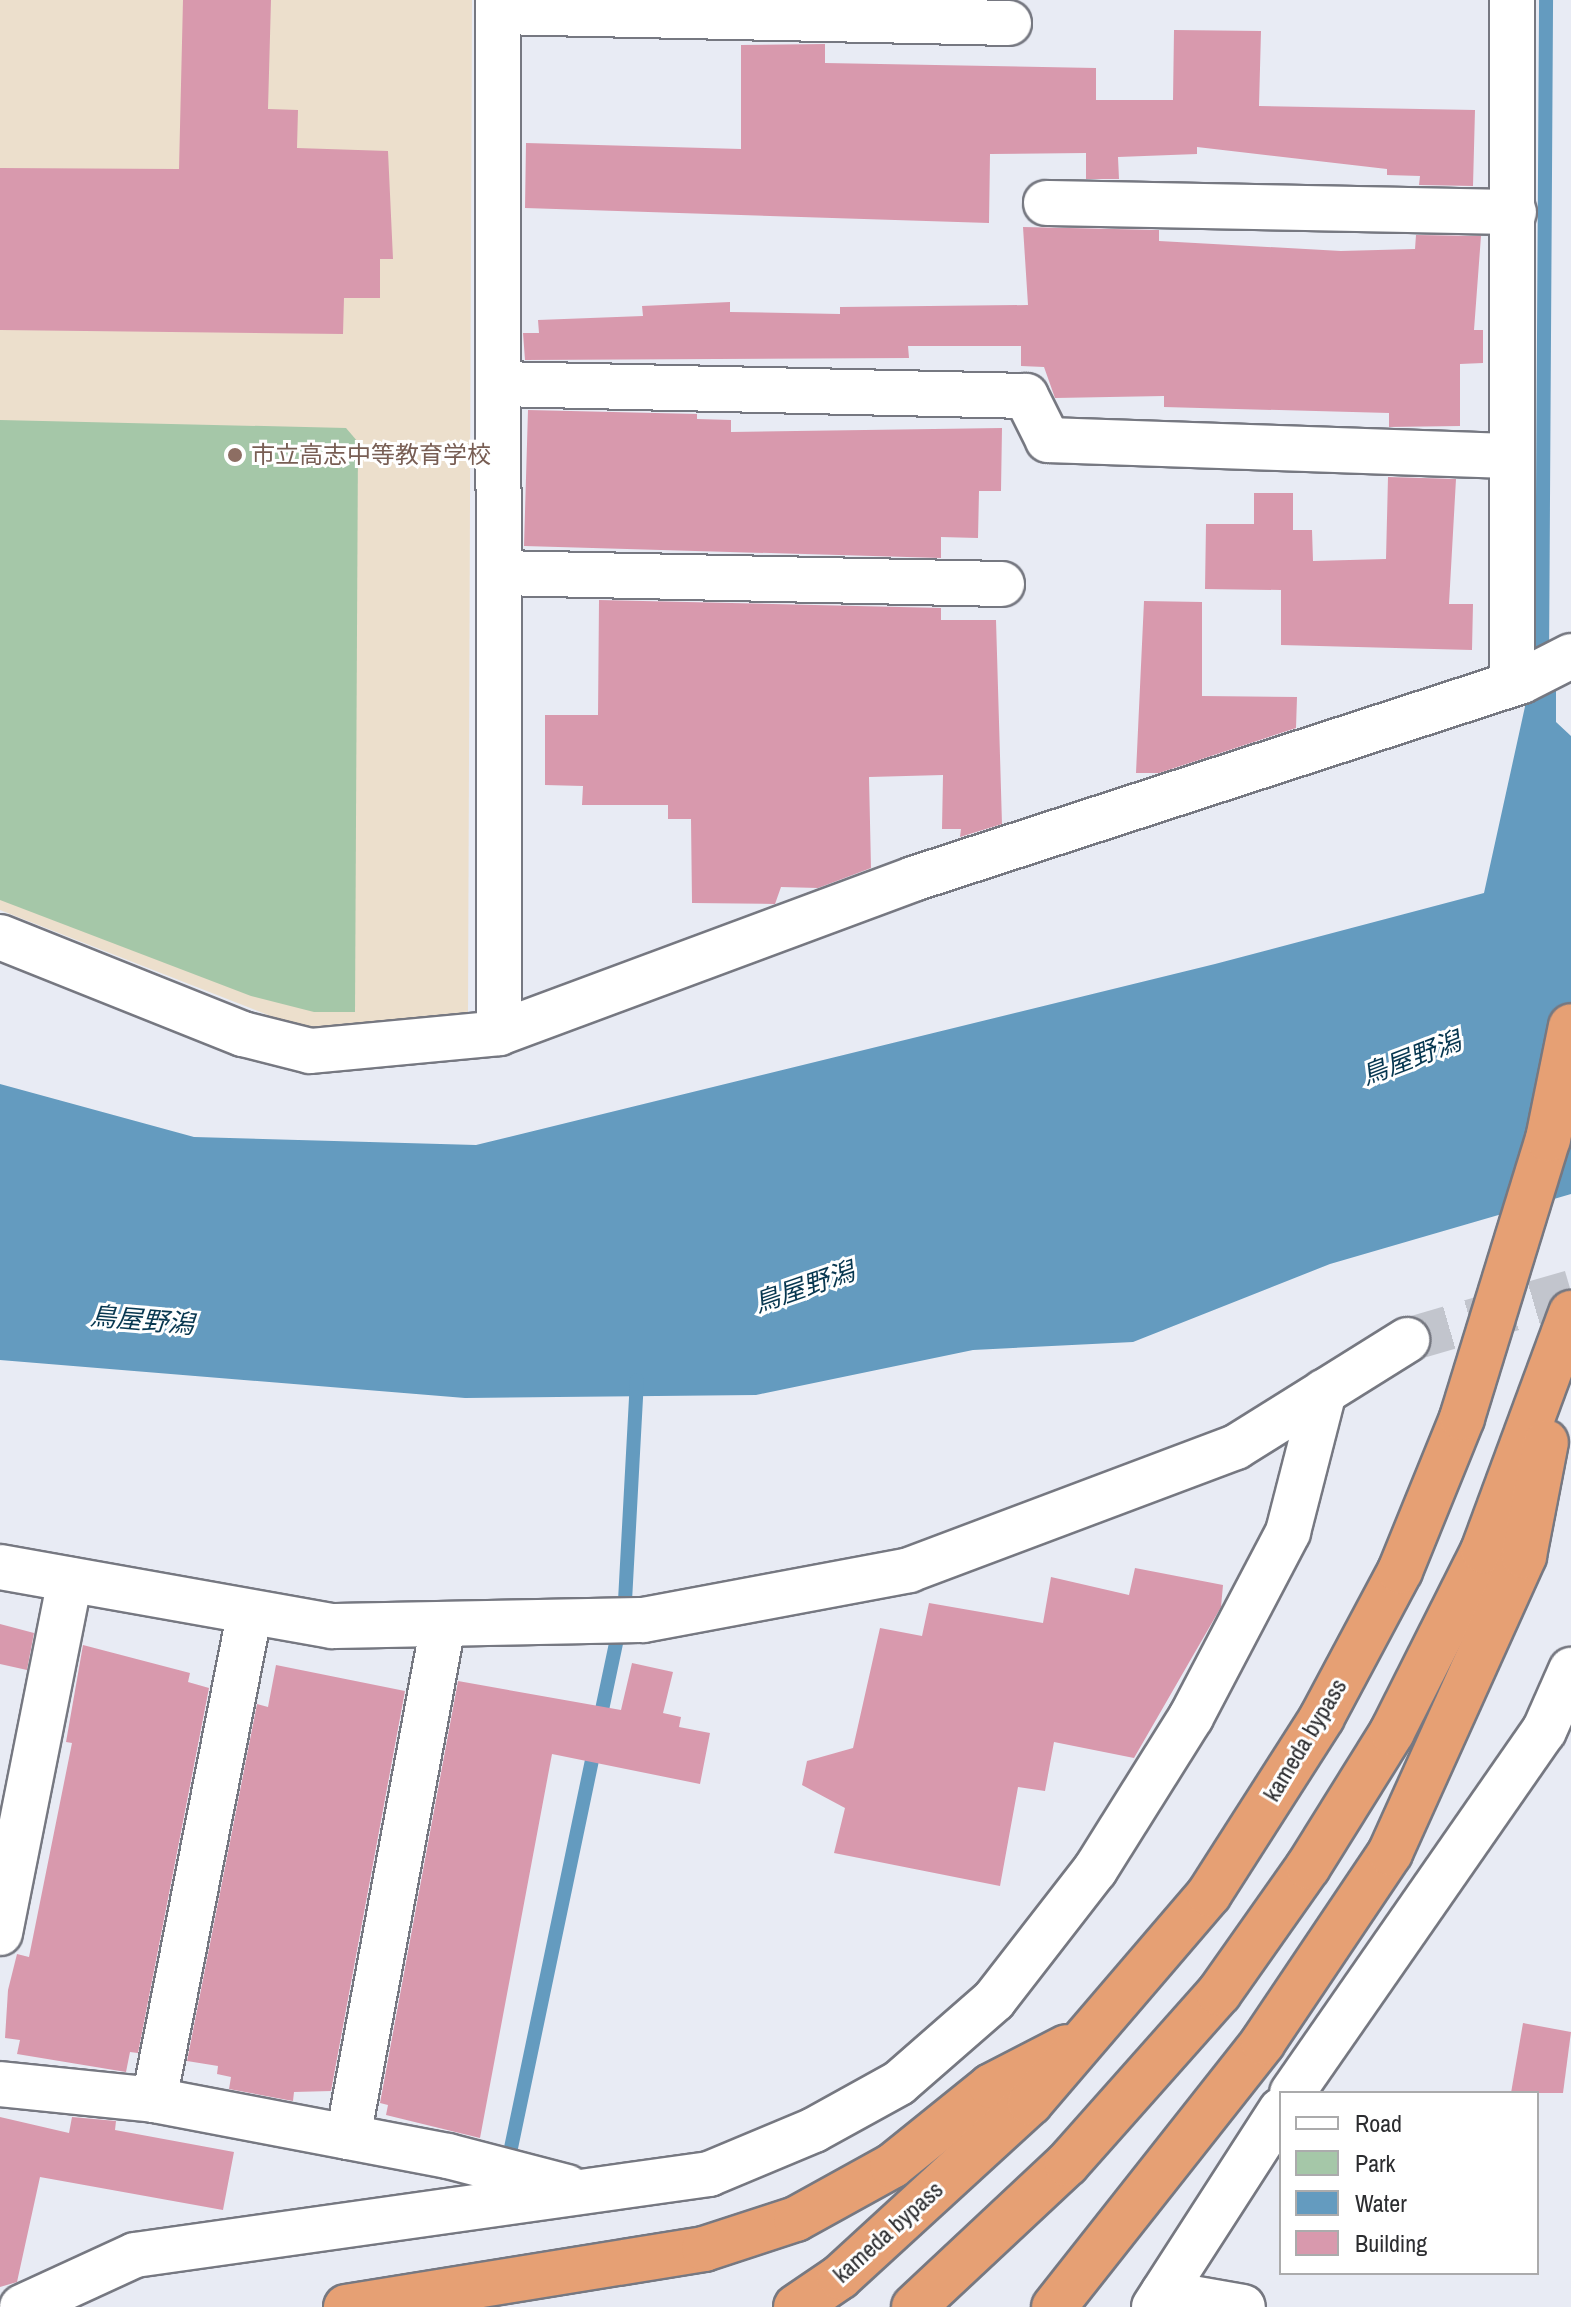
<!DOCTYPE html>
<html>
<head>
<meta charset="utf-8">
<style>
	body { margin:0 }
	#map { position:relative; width:1571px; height:2307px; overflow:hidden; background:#e8ebf4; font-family:"Archivo Narrow","Noto Sans JP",sans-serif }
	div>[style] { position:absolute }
	.education>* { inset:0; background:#ecdfcc }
	.green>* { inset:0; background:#a5c7a8 }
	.water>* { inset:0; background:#649bbf }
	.stream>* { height:14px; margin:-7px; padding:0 7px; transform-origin:7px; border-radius:7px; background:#649bbf }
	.building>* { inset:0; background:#d899ad }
	.minor-tunnel>* { height:44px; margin-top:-22px; transform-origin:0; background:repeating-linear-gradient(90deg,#c2c5cd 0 44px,transparent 0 66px) }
	.roads { filter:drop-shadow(2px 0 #767881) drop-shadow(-2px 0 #767881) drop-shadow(0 2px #767881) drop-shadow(0 -2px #767881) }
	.minor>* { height:44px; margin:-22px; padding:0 22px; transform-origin:22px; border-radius:22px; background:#fff }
	.trunk>* { height:44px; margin:-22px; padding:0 22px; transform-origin:22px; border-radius:22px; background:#e6a074 }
	.dots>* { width:22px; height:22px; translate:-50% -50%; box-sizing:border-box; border:4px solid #fff; border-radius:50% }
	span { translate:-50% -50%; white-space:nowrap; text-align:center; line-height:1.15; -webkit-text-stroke:6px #fff; paint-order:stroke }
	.education-label { font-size:24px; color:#785e54 }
	.left { translate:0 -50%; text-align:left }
	.street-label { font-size:24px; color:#2c2d30 }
	.water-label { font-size:26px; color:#073750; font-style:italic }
	.legend { position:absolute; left:1279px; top:2091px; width:260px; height:184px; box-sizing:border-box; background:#fff; border:2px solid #ababac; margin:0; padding:10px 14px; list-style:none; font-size:24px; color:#2c2d30 }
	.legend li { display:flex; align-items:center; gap:16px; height:40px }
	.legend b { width:40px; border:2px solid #ababac }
</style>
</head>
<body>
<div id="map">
	<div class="education">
		<div style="clip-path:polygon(0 0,472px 0,468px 1012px,418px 1026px,304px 1029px,0 910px)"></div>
	</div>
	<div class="green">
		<div style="clip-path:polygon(0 420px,346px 428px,358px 442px,355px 1012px,314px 1012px,251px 996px,0 900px)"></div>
	</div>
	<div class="water">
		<div style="clip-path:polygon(1556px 686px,1556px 722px,1571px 736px,1571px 1194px,1330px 1264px,1133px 1342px,973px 1350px,756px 1395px,465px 1398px,0 1360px,0 1084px,194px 1137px,476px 1145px,1215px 964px,1484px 893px,1526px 702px)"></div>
	</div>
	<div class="stream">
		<div style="left:1542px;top:664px;width:664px;rotate:-89.65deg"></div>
		<div style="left:599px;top:1724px;width:126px;rotate:-78.1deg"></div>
		<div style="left:625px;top:1601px;width:221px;rotate:-86.9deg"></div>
		<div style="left:507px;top:2167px;width:431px;rotate:-78.2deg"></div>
	</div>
	<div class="building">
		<div style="clip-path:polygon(183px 0,271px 0,268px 109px,298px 110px,297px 148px,388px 151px,393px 259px,380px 259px,380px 298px,344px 298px,343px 334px,0 330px,0 168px,179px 169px)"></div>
		<div style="clip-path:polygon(1174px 30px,1261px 31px,1259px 106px,1475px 110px,1473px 186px,1419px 185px,1420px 176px,1387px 175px,1387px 169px,1197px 147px,1197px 154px,1118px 157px,1119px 179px,1086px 179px,1086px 153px,990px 154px,989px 223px,525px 208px,526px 143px,741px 149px,741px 45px,825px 44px,825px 63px,1096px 68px,1096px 100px,1173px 100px)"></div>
		<div style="clip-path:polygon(1023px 227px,1159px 230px,1159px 241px,1341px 251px,1415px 249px,1416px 235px,1481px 236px,1474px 330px,1483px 330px,1483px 363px,1460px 364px,1460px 426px,1389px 427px,1389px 413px,1164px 407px,1164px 396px,1055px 398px,1044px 367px,1021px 366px,1021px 346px,908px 346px,909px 358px,525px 360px,523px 333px,539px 333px,538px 320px,643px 316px,642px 306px,730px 302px,730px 312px,840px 314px,840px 307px,1028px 305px)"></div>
		<div style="clip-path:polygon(528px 410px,697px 414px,697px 419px,731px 420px,731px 432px,1002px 428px,1001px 491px,979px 491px,978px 538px,941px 537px,941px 558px,524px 546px)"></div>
		<div style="clip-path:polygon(1388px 477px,1456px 479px,1449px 604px,1473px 604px,1472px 650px,1281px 645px,1281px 590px,1205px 589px,1206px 524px,1254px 524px,1254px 493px,1293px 493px,1293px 530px,1312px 530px,1313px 561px,1386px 559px)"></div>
		<div style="clip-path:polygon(599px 600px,941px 608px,941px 620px,996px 620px,1002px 824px,960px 837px,961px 829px,942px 829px,943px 775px,869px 777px,871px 868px,818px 888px,781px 887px,775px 904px,692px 903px,691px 819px,668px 819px,668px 805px,582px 805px,583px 786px,545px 785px,545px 715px,598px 715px)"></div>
		<div style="clip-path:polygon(1144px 601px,1202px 602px,1202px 696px,1297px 697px,1296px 728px,1159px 773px,1136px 773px)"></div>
		<div style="clip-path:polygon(1135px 1568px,1223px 1585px,1221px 1607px,1134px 1758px,1054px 1742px,1045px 1791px,1018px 1787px,1000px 1886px,834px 1853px,845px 1808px,802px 1785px,807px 1761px,853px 1748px,880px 1628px,922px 1636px,929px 1603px,1043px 1623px,1051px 1577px,1129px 1595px)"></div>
		<div style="clip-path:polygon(0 1624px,34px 1633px,27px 1670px,0 1664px)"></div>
		<div style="clip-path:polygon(83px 1645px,190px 1673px,188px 1682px,209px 1688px,138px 2053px,130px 2052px,126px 2072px,17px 2054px,20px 2040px,5px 2038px,8px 1990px,17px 1954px,29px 1957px,72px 1743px,66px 1742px)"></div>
		<div style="clip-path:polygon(632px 1663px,673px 1672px,663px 1713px,681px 1717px,679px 1727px,710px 1733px,700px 1784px,552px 1754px,480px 2138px,386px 2115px,388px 2105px,380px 2103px,458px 1681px,621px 1710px)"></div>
		<div style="clip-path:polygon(276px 1665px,405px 1691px,331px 2091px,294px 2092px,293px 2101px,229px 2089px,231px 2077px,217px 2074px,218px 2066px,187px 2061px,257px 1704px,268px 1707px)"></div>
		<div style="clip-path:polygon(1523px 2023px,1571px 2032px,1563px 2093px,1511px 2093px)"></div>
		<div style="clip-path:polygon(0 2117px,69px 2133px,72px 2117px,116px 2121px,115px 2130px,234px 2152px,223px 2210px,40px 2177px,17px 2282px,0 2287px)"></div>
	</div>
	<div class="minor-tunnel">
		<div style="left:1407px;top:1340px;width:171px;rotate:-16.3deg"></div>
	</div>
	<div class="roads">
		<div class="minor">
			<div style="left:498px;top:0;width:1033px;rotate:89.94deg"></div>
			<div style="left:1512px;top:0;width:684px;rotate:90deg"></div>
			<div style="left:498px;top:12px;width:511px;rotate:1.23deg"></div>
			<div style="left:1046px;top:203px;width:468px;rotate:1.1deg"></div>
			<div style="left:499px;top:384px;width:527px;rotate:1.3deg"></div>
			<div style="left:1026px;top:396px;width:49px;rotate:63.4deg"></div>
			<div style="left:1048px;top:440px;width:460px;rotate:2deg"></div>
			<div style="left:499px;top:573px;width:503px;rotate:1.25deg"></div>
			<div style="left:0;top:937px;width:262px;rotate:21.8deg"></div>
			<div style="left:243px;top:1034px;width:69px;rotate:14.2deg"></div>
			<div style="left:310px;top:1051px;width:190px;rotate:-5.4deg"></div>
			<div style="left:499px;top:1033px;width:442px;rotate:-20.4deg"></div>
			<div style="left:913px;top:879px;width:640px;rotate:-18.01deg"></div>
			<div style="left:1522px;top:681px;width:55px;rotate:-27deg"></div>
			<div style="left:0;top:1567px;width:337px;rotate:10.1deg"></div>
			<div style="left:332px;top:1626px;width:311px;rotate:-1.1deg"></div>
			<div style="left:643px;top:1620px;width:271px;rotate:-10.6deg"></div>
			<div style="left:909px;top:1570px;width:349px;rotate:-20.6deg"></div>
			<div style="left:1236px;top:1447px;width:202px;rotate:-32deg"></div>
			<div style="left:0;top:1933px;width:360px;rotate:-78.8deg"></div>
			<div style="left:0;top:2084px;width:155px;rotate:5.9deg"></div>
			<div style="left:154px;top:2100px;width:299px;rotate:10.8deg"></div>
			<div style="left:448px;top:2156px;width:123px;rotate:14.6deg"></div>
			<div style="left:1292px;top:2093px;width:441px;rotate:-55.2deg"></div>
			<div style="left:1544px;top:1731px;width:67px;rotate:-66.1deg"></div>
			<div style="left:154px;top:2100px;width:497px;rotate:-78.9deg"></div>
			<div style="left:348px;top:2137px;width:521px;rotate:-79.49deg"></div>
			<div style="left:1163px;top:2293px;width:81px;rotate:9.9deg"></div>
			<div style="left:22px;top:2307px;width:124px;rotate:-24.7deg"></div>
			<div style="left:135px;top:2255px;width:580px;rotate:-8.03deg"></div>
			<div style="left:709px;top:2174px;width:114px;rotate:-22.7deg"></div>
			<div style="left:814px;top:2130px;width:97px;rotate:-28.9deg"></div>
			<div style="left:899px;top:2083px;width:126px;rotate:-41.1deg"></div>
			<div style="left:994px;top:2000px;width:165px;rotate:-52.2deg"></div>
			<div style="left:1095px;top:1870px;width:181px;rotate:-57.9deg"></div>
			<div style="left:1191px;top:1717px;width:209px;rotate:-62.3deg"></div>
			<div style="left:1288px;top:1532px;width:145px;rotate:-75.6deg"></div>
			<div style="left:1154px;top:2307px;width:234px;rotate:-57.2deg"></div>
		</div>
		<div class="trunk">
			<div style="left:346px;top:2307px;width:363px;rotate:-9.2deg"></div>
			<div style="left:704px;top:2249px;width:97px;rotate:-18.1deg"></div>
			<div style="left:796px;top:2219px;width:110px;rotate:-28.9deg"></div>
			<div style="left:892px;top:2166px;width:127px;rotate:-38.9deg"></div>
			<div style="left:991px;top:2086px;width:85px;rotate:-27.2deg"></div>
			<div style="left:796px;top:2307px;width:53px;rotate:-34.3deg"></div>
			<div style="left:840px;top:2277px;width:258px;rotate:-42.5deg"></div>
			<div style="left:1030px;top:2103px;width:275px;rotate:-49.4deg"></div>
			<div style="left:1209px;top:1894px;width:210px;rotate:-57.4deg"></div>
			<div style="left:1322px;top:1717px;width:166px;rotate:-61.9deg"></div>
			<div style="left:1400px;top:1571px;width:165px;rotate:-67.9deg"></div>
			<div style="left:1462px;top:1418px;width:292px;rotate:-72.9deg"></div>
			<div style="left:1548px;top:1139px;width:115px;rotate:-78.5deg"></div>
			<div style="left:914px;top:2307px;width:209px;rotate:-43.1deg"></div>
			<div style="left:1067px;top:2164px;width:229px;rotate:-48.4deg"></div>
			<div style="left:1219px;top:1993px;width:154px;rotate:-54.8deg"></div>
			<div style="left:1308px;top:1867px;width:159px;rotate:-58.1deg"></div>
			<div style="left:1392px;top:1732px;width:203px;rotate:-63.3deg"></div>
			<div style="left:1483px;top:1551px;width:254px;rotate:-69.7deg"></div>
			<div style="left:1054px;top:2307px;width:337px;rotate:-51.7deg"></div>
			<div style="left:1263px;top:2042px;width:228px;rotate:-56.1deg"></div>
			<div style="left:1390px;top:1853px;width:326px;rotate:-65.7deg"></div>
			<div style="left:1524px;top:1556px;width:116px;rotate:-79.1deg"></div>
		</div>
	</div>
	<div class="dots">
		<div style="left:235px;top:455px;background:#8d6e63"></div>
	</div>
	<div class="education-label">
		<span class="left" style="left:251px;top:455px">市立高志中等教育学校</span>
	</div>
	<div class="street-label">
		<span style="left:1305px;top:1740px;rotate:-59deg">kameda bypass</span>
		<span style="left:888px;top:2232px;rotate:-42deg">kameda bypass</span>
	</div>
	<div class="water-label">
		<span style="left:1411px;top:1058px;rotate:-21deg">鳥屋野潟</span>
		<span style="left:804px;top:1287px;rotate:-19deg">鳥屋野潟</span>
		<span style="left:142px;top:1320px;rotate:5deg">鳥屋野潟</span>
	</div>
	<ul class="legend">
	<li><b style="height:10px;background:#fff"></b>Road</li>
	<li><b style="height:22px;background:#a5c7a8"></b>Park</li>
	<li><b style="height:22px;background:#649bbf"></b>Water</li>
	<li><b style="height:22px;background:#d899ad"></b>Building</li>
	</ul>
</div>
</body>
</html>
